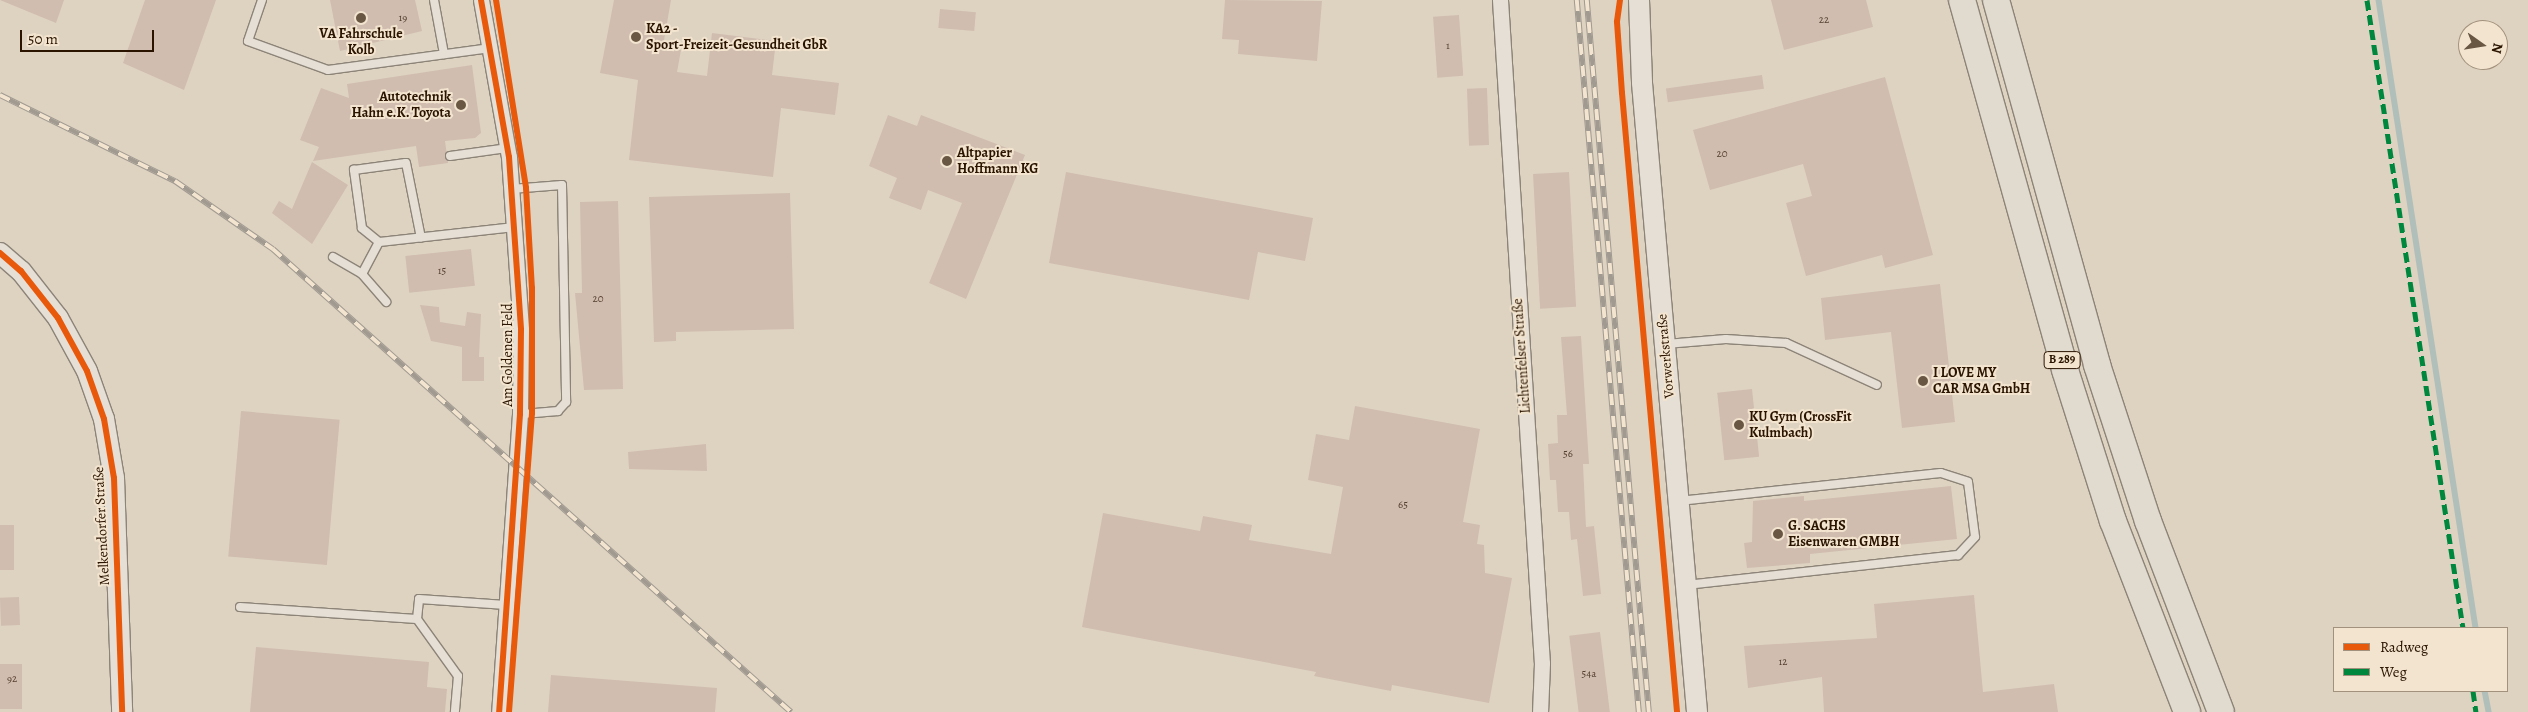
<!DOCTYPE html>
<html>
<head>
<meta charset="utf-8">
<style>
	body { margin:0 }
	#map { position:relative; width:2528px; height:712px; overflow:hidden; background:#ded3c1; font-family:Alegreya,serif }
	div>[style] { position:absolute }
	.stream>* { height:5.5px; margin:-2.75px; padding:0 2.75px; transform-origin:2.75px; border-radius:2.75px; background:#b1bfbb }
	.building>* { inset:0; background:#d0bdb0; transform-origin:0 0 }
	.roads { filter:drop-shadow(1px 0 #8d8478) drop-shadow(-1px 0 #8d8478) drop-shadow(0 1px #8d8478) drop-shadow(0 -1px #8d8478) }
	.service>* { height:8px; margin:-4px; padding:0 4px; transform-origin:4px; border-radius:4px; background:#e5dfd6 }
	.minor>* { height:15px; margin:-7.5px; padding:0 7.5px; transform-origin:7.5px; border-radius:7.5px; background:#e5dfd6 }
	.tertiary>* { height:20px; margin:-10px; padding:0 10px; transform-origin:10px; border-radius:10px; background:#e5dfd6 }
	.trunk>* { height:26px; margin:-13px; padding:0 13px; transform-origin:13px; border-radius:13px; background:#e1dacf }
	.rail>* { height:5.5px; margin-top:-2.75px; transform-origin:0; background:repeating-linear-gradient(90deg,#f2e4ce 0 11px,#a19a91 0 22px); box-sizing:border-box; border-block:1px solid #a19a91 }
	.quiet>* { height:5px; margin-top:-2.5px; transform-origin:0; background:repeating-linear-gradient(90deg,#00873e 0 10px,transparent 0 15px) }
	.cycleway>* { height:6px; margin:-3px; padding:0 3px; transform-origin:3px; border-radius:3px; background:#e8590c }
	.dots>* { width:14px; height:14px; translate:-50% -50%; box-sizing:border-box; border:2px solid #f2e4ce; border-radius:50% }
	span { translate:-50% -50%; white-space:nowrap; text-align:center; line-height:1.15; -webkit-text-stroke:4px #f2e4ce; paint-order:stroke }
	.number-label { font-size:11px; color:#543e2c }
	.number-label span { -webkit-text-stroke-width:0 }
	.shield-label span { padding:1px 4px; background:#f2e4ce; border:1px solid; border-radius:4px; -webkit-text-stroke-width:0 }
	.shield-label { font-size:12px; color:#2a1400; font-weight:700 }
	.poi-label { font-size:14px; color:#2a1400; font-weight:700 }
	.left { translate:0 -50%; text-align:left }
	.right { translate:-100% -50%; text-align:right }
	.street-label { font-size:14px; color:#2a1400 }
	.legend { position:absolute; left:2333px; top:627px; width:175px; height:65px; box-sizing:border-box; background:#f2e4ce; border:1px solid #a2917c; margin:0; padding:6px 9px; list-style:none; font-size:15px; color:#2a1400 }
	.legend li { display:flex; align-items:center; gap:10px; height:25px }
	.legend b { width:25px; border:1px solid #a2917c }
	.north { position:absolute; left:2458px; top:20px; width:50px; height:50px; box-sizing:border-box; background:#f2e4ce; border:1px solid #a2917c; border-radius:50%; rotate:103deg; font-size:14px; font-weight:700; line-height:20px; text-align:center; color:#2a1400 }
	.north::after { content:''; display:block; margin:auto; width:18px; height:22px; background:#695744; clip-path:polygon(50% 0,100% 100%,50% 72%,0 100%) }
	.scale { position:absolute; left:20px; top:30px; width:134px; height:22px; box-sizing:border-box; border:2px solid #2a1400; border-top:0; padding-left:6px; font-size:15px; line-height:18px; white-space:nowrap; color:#2a1400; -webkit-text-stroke:4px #f2e4ce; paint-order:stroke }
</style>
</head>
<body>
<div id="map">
	<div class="stream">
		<div style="left:2379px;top:0;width:635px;rotate:81.22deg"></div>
		<div style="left:2485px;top:691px;width:21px;rotate:79deg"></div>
	</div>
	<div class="building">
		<div style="clip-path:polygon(0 0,64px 0,56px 23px)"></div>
		<div style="clip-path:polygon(145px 0,216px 0,184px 90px,123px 63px)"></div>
		<div style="clip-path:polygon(330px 0,415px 0,422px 31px,340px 51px)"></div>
		<div style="clip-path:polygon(614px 0,671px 0,663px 46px,681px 50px,677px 72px,707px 76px,712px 33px,776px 41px,772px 75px,839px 83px,835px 115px,781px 108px,773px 177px,629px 160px,638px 80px,600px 73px)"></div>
		<div style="clip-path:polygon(1225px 0,1322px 1px,1317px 61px,1238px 54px,1239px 40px,1222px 39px)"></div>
		<div style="clip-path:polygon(1771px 0,1866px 0,1873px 27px,1784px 50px)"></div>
		<div style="left:940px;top:9px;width:36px;height:19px;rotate:5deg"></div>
		<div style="left:1459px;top:15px;width:61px;height:26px;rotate:86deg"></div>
		<div style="clip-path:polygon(472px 65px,481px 133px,475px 138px,445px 141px,448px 163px,419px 167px,416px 146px,313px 161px,319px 147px,300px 140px,321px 88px,349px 98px,347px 84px)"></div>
		<div style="left:1762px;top:75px;width:14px;height:97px;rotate:82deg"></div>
		<div style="clip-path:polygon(1885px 77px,1933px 255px,1885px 268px,1882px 255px,1806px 276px,1786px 203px,1812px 196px,1803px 164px,1710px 190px,1693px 130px)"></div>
		<div style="left:1487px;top:88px;width:57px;height:20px;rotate:88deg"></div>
		<div style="clip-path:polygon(888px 115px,917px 126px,921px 115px,1025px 155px,966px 299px,929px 283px,962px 203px,928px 190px,921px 210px,889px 198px,897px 178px,869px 166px)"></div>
		<div style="clip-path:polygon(312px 162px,348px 185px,312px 244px,272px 213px,279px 201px,292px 209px)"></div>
		<div style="clip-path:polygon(1066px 172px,1313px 218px,1305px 261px,1258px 252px,1249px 300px,1049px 263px)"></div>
		<div style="left:1569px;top:172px;width:135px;height:36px;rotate:87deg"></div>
		<div style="clip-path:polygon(790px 193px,794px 329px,676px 332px,676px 341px,654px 342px,649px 197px)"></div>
		<div style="clip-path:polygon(618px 201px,623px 389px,584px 390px,575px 293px,582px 293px,580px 202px)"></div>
		<div style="left:471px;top:249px;width:37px;height:66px;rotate:84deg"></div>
		<div style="clip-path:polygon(1940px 284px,1955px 422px,1902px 428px,1891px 332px,1825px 340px,1821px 298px)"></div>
		<div style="clip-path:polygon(420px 305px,439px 307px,440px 322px,465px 326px,467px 312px,481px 314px,479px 357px,484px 357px,484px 381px,462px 381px,462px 347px,431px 341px)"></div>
		<div style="clip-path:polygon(1581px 336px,1589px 464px,1583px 464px,1586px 527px,1594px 526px,1601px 594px,1583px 596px,1577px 539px,1571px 540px,1569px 512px,1558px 512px,1556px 480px,1550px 480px,1548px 444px,1558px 443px,1557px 415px,1567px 415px,1561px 337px)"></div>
		<div style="left:1752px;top:389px;width:68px;height:35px;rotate:84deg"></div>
		<div style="clip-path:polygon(1355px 406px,1480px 429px,1463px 522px,1480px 525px,1477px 544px,1484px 545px,1485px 573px,1512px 578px,1489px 703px,1392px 685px,1391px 691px,1314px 676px,1316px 672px,1082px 627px,1103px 513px,1200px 531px,1203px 516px,1252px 525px,1249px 540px,1331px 554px,1343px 487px,1308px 480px,1316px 434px,1349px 440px)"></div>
		<div style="left:241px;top:411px;width:99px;height:146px;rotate:5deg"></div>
		<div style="clip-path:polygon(706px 444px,707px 471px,629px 469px,628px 452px)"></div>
		<div style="clip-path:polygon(1951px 486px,1957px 539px,1810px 554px,1810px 563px,1747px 568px,1744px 543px,1752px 542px,1753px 501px,1804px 496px,1804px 501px)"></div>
		<div style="left:0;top:525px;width:14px;height:45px"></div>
		<div style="clip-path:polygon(1974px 595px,1983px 692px,2054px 684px,2058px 712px,1824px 712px,1822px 677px,1748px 688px,1744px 646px,1877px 638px,1874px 604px)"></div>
		<div style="left:19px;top:597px;width:28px;height:19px;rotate:88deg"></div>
		<div style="left:1600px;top:632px;width:81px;height:31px;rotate:83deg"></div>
		<div style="clip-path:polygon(256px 647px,429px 662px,427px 687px,447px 689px,445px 712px,250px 712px)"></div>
		<div style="left:22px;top:664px;width:45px;height:22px;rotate:90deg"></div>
		<div style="clip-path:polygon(551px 675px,717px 688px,715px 712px,548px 712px)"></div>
	</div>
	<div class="roads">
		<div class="service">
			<div style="left:262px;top:0;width:43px;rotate:108.9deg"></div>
			<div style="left:248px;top:41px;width:85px;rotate:19.9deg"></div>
			<div style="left:328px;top:70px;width:164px;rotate:-7.7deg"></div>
			<div style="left:434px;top:0;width:55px;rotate:79.5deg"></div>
			<div style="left:450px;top:156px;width:59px;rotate:-7.9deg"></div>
			<div style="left:511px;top:189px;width:51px;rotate:-4.5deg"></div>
			<div style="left:562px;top:185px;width:217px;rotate:88.9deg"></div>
			<div style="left:566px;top:402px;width:12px;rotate:132deg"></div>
			<div style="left:558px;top:411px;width:38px;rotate:175deg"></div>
			<div style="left:379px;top:242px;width:22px;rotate:-141deg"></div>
			<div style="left:362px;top:228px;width:59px;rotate:-97.9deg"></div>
			<div style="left:354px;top:170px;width:52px;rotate:-7.7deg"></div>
			<div style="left:406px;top:163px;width:76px;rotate:78.7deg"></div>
			<div style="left:333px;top:257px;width:34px;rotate:30deg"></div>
			<div style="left:362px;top:274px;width:37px;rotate:49deg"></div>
			<div style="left:362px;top:274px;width:36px;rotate:-62deg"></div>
			<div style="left:379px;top:242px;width:137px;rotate:-6.3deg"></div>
			<div style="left:1666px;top:344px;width:60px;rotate:-4.8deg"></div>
			<div style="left:1726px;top:339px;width:60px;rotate:3.8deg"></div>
			<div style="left:1786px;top:343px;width:100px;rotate:24.8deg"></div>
			<div style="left:1679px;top:501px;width:263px;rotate:-6.1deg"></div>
			<div style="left:1941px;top:473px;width:28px;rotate:18deg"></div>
			<div style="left:1968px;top:482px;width:55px;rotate:82.7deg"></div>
			<div style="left:1975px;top:537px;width:25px;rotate:133deg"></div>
			<div style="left:1958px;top:555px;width:274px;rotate:173.7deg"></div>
			<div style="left:240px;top:607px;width:177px;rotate:3.9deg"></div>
			<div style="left:417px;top:619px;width:20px;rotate:-84deg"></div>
			<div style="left:419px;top:599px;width:87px;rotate:3.9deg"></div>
			<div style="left:417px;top:619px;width:70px;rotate:54.3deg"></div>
			<div style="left:458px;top:676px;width:36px;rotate:95deg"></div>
		</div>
		<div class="minor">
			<div style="left:481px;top:0;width:159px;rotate:79.9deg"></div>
			<div style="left:509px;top:157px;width:173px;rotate:86deg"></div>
			<div style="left:521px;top:330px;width:84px;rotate:90.7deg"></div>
			<div style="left:520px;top:414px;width:299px;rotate:94deg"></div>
			<div style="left:1500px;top:0;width:664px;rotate:86.38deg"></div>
			<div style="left:1542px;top:663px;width:49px;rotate:92.3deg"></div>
		</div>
		<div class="tertiary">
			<div style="left:1639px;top:0;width:83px;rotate:87.9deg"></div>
			<div style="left:1642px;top:83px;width:631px;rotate:85deg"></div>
			<div style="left:0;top:253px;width:28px;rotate:41deg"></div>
			<div style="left:21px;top:271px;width:60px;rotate:51.8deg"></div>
			<div style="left:58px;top:318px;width:60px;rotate:61.3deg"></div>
			<div style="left:87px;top:371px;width:51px;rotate:70.5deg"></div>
			<div style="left:104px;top:419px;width:60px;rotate:80.4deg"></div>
			<div style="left:114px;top:478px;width:234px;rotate:88deg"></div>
		</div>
		<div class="trunk">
			<div style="left:1962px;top:0;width:384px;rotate:74.4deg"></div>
			<div style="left:2065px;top:370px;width:158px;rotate:72.4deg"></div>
			<div style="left:2113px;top:521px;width:205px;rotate:68.8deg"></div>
			<div style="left:1996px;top:0;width:379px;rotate:74.5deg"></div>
			<div style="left:2097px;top:365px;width:164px;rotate:71.9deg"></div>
			<div style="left:2148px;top:521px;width:204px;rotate:69.1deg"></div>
		</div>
	</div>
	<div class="rail">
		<div style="left:1577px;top:0;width:715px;rotate:85.02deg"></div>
		<div style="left:1587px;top:0;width:715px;rotate:85.02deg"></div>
		<div style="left:0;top:95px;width:195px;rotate:26.2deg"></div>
		<div style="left:175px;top:181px;width:119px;rotate:34.8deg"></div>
		<div style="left:273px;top:249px;width:695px;rotate:41.79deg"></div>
	</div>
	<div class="quiet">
		<div style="left:2367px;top:0;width:635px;rotate:81.31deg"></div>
		<div style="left:2473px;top:691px;width:21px;rotate:82deg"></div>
	</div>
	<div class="cycleway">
		<div style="left:481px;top:0;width:159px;rotate:79.9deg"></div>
		<div style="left:509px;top:157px;width:173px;rotate:86deg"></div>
		<div style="left:521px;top:330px;width:84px;rotate:90.7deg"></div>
		<div style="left:520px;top:414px;width:299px;rotate:94deg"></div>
		<div style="left:496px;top:0;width:190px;rotate:80.9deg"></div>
		<div style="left:526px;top:188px;width:100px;rotate:86.6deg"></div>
		<div style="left:532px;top:288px;width:125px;rotate:90deg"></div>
		<div style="left:532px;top:413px;width:300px;rotate:94.4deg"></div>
		<div style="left:1620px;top:0;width:22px;rotate:98deg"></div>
		<div style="left:1617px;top:22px;width:71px;rotate:86deg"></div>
		<div style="left:1622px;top:93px;width:621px;rotate:84.92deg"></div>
		<div style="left:0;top:253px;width:28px;rotate:41deg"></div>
		<div style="left:21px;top:271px;width:60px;rotate:51.8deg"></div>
		<div style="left:58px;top:318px;width:60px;rotate:61.3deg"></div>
		<div style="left:87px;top:371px;width:51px;rotate:70.5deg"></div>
		<div style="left:104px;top:419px;width:60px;rotate:80.4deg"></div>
		<div style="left:114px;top:478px;width:234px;rotate:88deg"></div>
	</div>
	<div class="dots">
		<div style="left:361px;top:18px;background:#695744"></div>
		<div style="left:636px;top:37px;background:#695744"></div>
		<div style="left:461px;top:105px;background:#695744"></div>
		<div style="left:947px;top:161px;background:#695744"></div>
		<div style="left:1923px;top:381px;background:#695744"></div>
		<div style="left:1739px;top:425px;background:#695744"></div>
		<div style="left:1778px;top:534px;background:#695744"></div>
	</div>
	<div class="number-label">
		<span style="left:403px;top:18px">19</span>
		<span style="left:1824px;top:20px">22</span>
		<span style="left:1448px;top:46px">1</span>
		<span style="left:1722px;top:154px">20</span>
		<span style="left:442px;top:271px">15</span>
		<span style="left:598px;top:299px">20</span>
		<span style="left:1568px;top:454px">56</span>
		<span style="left:1403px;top:505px">65</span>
		<span style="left:1783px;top:662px">12</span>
		<span style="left:1589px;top:674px">54a</span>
		<span style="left:12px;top:679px">92</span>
	</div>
	<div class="shield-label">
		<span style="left:2062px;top:360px">B 289</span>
	</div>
	<div class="poi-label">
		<span class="left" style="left:646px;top:37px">KA2 -<br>Sport-Freizeit-Gesundheit GbR</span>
		<span style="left:361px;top:42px">VA Fahrschule<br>Kolb</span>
		<span class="right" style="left:451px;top:105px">Autotechnik<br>Hahn e.K. Toyota</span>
		<span class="left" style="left:957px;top:161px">Altpapier<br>Hoffmann KG</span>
		<span class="left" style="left:1933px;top:381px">I LOVE MY<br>CAR MSA GmbH</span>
		<span class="left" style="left:1749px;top:425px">KU Gym (CrossFit<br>Kulmbach)</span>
		<span class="left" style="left:1788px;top:534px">G. SACHS<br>Eisenwaren GMBH</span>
	</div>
	<div class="street-label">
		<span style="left:508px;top:355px;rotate:-90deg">Am Goldenen Feld</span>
		<span style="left:1522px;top:356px;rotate:-94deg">Lichtenfelser Straße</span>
		<span style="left:1666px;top:356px;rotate:-95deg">Vorwerkstraße</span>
		<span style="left:102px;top:526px;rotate:-93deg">Melkendorfer Straße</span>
	</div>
	<ul class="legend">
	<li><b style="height:6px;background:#e8590c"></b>Radweg</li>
	<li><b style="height:6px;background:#00873e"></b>Weg</li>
	</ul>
	<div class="north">N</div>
	<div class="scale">50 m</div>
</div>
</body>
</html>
